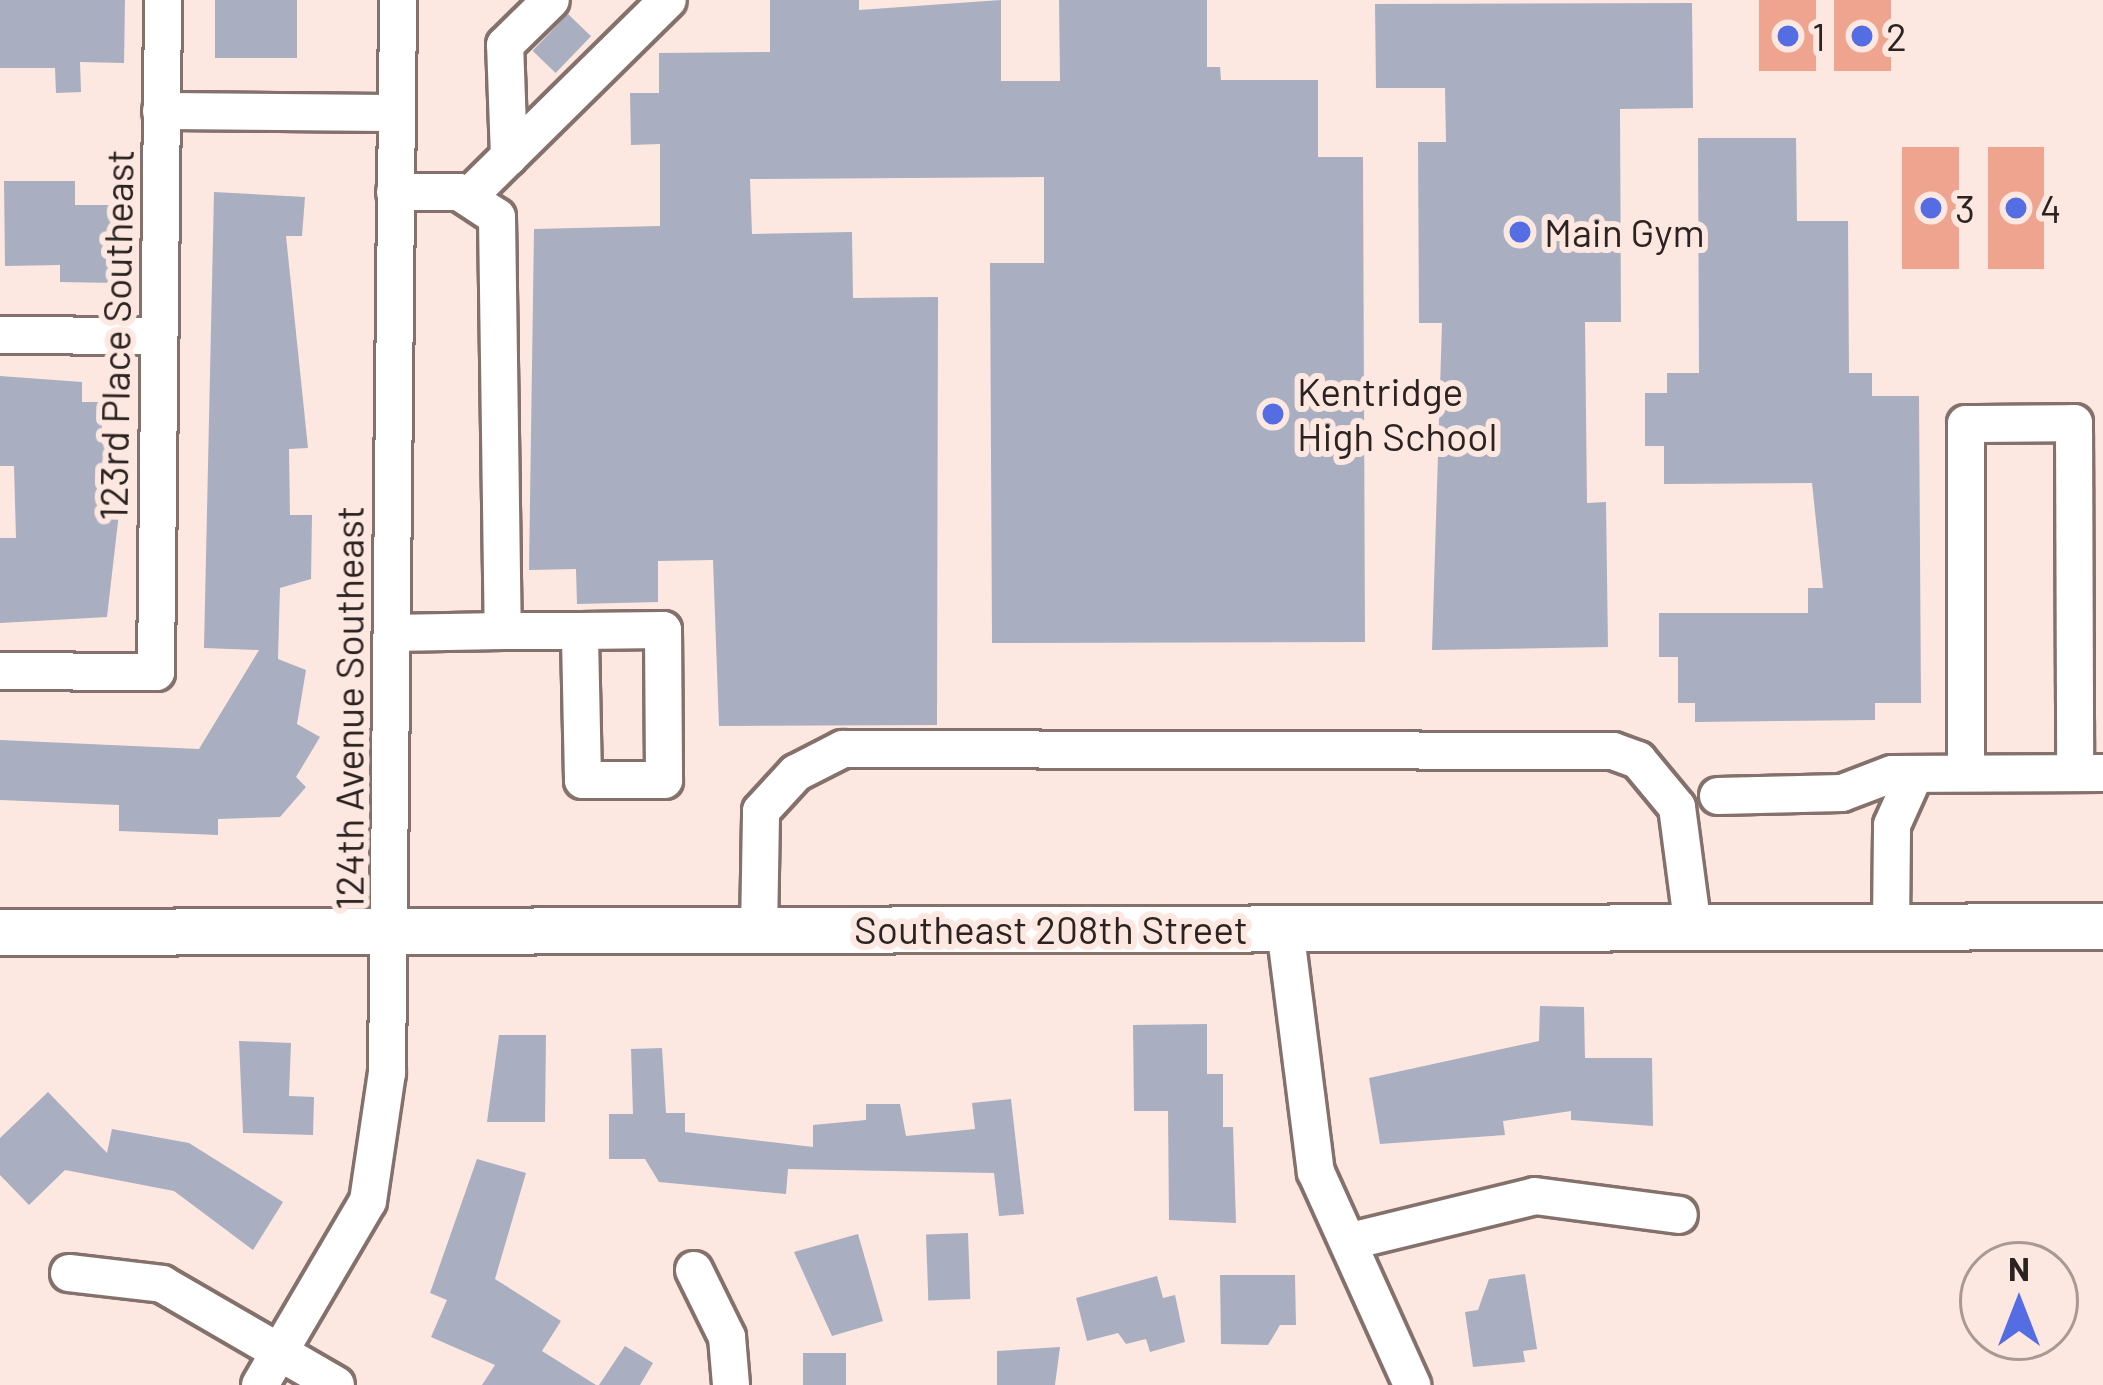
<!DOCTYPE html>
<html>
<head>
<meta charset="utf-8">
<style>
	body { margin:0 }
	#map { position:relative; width:2103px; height:1385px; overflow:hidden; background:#fde7e1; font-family:Barlow,sans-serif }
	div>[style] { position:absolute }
	.green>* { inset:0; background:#efa490; transform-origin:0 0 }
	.building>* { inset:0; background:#a9afc0; transform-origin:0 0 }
	.roads { filter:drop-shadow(3px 0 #84716c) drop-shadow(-3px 0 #84716c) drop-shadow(0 3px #84716c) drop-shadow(0 -3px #84716c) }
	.minor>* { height:36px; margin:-18px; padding:0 18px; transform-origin:18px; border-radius:18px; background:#fff }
	.major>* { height:45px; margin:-22.5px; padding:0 22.5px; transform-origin:22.5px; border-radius:22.5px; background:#fff }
	.dots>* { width:33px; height:33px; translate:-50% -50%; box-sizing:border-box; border:6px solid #fde7e1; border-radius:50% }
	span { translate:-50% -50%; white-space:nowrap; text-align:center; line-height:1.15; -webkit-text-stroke:12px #fde7e1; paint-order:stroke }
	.poi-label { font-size:39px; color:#2b2321 }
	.left { translate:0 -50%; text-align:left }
	.street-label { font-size:39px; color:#2b2321 }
	.north { position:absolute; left:1959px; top:1241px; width:120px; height:120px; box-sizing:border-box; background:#fde7e1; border:3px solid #a99994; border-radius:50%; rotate:0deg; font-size:33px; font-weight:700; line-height:48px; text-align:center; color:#2b2321 }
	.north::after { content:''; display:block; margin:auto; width:42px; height:54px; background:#556de2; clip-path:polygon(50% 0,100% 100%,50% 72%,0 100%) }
</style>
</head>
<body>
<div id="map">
	<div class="green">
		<div style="left:1759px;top:0;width:57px;height:71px"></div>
		<div style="left:1834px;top:0;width:57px;height:71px"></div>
		<div style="left:1902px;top:147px;width:57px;height:122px"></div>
		<div style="left:1988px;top:147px;width:56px;height:122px"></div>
	</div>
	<div class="building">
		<div style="clip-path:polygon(0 0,125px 0,124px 63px,80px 62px,81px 92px,56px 93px,55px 68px,0 68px)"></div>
		<div style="left:215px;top:0;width:82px;height:58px"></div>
		<div style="clip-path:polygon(770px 0,859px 0,859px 10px,1001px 0,1001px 81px,1060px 81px,1059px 0,1207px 0,1207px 67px,1220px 67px,1221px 80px,1318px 80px,1318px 157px,1363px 157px,1365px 642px,992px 643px,990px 263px,1044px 263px,1044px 177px,750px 179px,752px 234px,852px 232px,853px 298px,938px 297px,937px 725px,719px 726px,713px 560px,658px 561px,658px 602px,577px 604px,576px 569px,529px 570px,534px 229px,660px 226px,660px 144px,631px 145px,630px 93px,659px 93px,659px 53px,770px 52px)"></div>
		<div style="clip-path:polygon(1692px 3px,1693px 108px,1620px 109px,1621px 322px,1585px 322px,1587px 503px,1606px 502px,1608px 647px,1432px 650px,1442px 323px,1419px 323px,1418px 142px,1446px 142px,1445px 88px,1376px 88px,1375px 4px)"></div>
		<div style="left:568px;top:14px;width:32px;height:51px;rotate:44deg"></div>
		<div style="clip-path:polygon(1698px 138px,1796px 138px,1797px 221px,1848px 221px,1849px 373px,1872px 373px,1872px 396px,1919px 396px,1921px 703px,1875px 703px,1875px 720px,1695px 722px,1695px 703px,1678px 703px,1678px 657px,1659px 657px,1659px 613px,1808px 613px,1808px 588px,1823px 588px,1812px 483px,1664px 484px,1664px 446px,1645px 446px,1645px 393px,1667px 393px,1667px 373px,1699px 373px)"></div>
		<div style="clip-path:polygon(4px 181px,75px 181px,75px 205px,118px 205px,117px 283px,60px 282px,60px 265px,5px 266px)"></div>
		<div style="clip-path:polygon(214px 192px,305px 197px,302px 236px,286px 236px,308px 448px,289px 449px,290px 515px,312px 515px,311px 579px,280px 588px,278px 659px,306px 670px,297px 724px,320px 737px,296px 777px,306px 787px,280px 817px,218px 819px,218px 835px,119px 831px,119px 805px,0 800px,0 740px,199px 749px,259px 650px,204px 648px)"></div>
		<div style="clip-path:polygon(0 376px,82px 382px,82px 402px,102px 402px,102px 444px,127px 444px,107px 617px,0 623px,0 538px,16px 538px,14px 466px,0 466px)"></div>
		<div style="clip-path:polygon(1540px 1006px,1584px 1007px,1585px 1058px,1652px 1058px,1653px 1126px,1571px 1120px,1571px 1111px,1503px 1121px,1505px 1135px,1380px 1144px,1369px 1078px,1539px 1041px)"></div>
		<div style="clip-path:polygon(1207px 1024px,1207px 1074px,1223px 1074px,1223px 1127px,1233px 1127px,1236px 1223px,1169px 1220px,1168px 1111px,1134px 1111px,1133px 1025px)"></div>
		<div style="clip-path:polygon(499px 1035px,546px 1035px,545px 1122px,487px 1122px)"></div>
		<div style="clip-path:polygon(239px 1041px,291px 1043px,289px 1096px,314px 1097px,313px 1135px,243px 1133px)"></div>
		<div style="clip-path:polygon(662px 1048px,666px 1113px,685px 1113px,685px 1132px,813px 1147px,813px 1125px,866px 1120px,866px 1104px,900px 1104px,906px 1136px,975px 1129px,972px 1103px,1011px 1099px,1024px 1214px,999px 1216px,994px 1173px,788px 1169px,786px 1194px,659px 1182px,645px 1159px,609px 1159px,609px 1114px,633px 1114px,631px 1049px)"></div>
		<div style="clip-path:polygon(48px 1092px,107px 1153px,112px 1129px,189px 1143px,283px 1202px,253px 1250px,174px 1191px,65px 1170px,29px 1205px,0 1175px,0 1138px)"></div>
		<div style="clip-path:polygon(477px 1159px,526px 1173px,495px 1279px,561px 1321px,542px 1351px,596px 1385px,482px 1385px,495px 1365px,431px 1337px,447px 1300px,430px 1293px)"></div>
		<div style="left:968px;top:1233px;width:66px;height:42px;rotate:88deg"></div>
		<div style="clip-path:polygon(858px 1234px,883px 1321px,832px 1336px,794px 1252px)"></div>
		<div style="clip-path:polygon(1525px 1274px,1537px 1349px,1523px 1351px,1525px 1362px,1473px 1367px,1465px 1312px,1478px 1310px,1489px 1279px)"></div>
		<div style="clip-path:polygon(1220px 1275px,1295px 1275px,1296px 1325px,1280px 1325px,1268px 1345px,1221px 1344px)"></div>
		<div style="clip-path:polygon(1157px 1276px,1163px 1298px,1175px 1295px,1185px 1342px,1150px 1352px,1146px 1339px,1126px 1344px,1118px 1333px,1087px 1341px,1076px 1298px)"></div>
		<div style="clip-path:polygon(625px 1346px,653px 1363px,640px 1385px,599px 1385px)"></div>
		<div style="clip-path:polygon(1060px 1347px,1055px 1385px,997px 1385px,997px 1351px)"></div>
		<div style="left:803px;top:1353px;width:43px;height:32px"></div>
	</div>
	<div class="roads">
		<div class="minor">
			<div style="left:161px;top:111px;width:235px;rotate:0.5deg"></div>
			<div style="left:509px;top:157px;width:112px;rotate:-92deg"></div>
			<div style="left:505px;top:45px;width:64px;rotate:-44.4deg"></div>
			<div style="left:395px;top:192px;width:64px"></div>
			<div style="left:459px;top:192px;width:45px;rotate:33.3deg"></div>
			<div style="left:497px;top:217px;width:414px;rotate:89.2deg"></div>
			<div style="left:469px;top:196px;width:279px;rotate:-44.6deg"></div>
			<div style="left:0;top:335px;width:156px;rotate:0.4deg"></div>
			<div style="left:392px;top:633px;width:111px;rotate:-1deg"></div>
			<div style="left:503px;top:631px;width:77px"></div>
			<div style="left:580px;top:631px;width:83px;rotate:-0.7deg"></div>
			<div style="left:663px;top:630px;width:150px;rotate:89.6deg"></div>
			<div style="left:664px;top:780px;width:81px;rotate:180deg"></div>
			<div style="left:583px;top:780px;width:149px;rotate:-91.2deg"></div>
			<div style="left:0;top:671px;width:156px;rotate:0.4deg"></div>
			<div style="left:156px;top:672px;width:672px;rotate:-89.4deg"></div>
			<div style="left:1966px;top:773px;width:349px;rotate:-90deg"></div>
			<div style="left:1966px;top:424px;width:108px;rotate:-0.5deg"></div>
			<div style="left:2074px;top:423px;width:350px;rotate:89.8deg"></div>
			<div style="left:1718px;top:796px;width:124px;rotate:-1.4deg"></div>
			<div style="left:1842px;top:793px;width:53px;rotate:-20.8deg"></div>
			<div style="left:1892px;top:774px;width:211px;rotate:-0.3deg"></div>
			<div style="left:1891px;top:927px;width:102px;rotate:-89.4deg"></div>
			<div style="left:1892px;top:825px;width:56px;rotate:-65.7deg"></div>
			<div style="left:1285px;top:928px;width:246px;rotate:82.8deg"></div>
			<div style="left:1316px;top:1172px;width:234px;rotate:65.7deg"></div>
			<div style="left:759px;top:931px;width:120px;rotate:-89deg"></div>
			<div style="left:761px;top:811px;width:52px;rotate:-47.4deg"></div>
			<div style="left:796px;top:773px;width:53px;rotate:-27.1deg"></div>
			<div style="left:843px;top:749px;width:770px;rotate:0.15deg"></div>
			<div style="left:1613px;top:751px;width:27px;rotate:20deg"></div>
			<div style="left:1638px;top:760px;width:61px;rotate:50.3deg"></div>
			<div style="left:1677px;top:807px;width:122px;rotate:82.5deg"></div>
			<div style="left:1351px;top:1241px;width:189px;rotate:-13.7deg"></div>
			<div style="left:1535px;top:1196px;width:145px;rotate:7.5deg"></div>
			<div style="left:694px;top:1270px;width:75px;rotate:63.8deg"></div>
			<div style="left:727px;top:1337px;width:48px;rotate:85.2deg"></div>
			<div style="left:69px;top:1273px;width:94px;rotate:6.7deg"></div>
			<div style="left:162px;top:1284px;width:201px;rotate:30.1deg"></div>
			<div style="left:260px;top:1385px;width:213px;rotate:-59.6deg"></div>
			<div style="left:368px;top:1201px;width:129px;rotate:-81.6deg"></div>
			<div style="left:387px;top:1073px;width:1073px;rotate:-89.41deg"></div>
		</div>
		<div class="major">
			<div style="left:0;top:932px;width:2103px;rotate:-0.16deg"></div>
		</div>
	</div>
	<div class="dots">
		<div style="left:1788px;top:36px;background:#556de2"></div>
		<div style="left:1862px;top:36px;background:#556de2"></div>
		<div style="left:1931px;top:208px;background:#556de2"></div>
		<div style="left:2016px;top:208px;background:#556de2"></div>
		<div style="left:1520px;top:232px;background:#556de2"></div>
		<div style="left:1273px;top:414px;background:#556de2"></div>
	</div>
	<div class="poi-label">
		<span class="left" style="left:1812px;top:36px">1</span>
		<span class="left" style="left:1886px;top:36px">2</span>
		<span class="left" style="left:1955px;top:208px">3</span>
		<span class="left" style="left:2040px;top:208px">4</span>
		<span class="left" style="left:1544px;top:232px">Main Gym</span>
		<span class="left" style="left:1297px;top:414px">Kentridge<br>High School</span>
	</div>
	<div class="street-label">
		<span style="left:116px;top:335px;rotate:-89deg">123rd Place Southeast</span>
		<span style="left:349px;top:708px;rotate:-90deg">124th Avenue Southeast</span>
		<span style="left:1051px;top:929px">Southeast 208th Street</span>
	</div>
	<div class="north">N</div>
</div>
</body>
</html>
